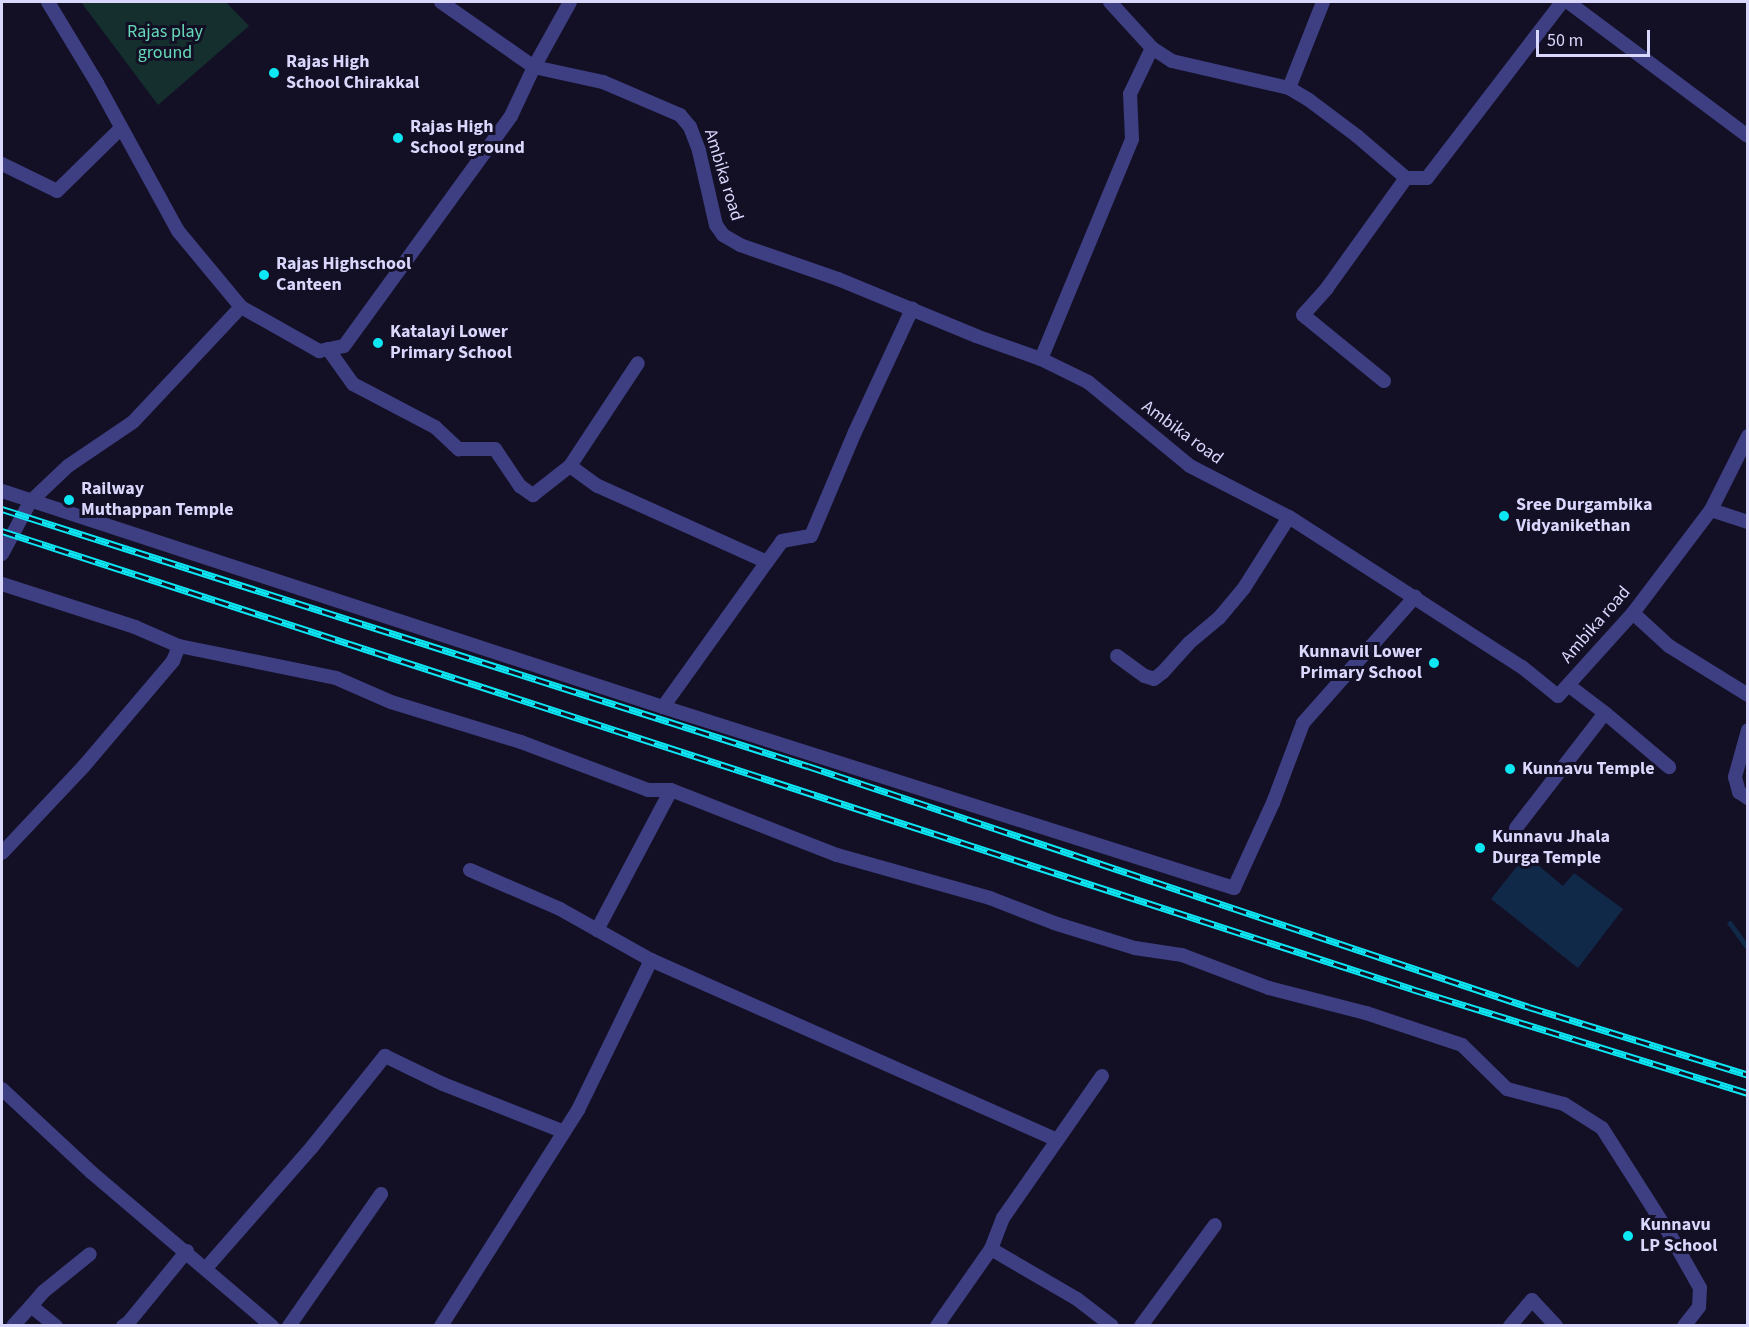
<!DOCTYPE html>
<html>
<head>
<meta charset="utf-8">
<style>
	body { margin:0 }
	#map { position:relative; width:1749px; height:1327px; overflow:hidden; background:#131026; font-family:"Source Sans 3",sans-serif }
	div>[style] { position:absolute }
	.green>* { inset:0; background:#142f2d }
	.water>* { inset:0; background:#112949 }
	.stream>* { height:4.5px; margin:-2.25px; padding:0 2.25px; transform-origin:2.25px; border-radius:2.25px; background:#112949 }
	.minor>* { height:14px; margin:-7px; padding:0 7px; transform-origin:7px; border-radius:7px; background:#3e3e82 }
	.rail>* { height:7px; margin-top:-3.5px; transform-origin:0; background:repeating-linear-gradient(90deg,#131026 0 14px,#0de6f3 0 28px); box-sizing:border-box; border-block:2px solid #0de6f3 }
	.dots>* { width:16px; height:16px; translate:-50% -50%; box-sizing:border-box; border:3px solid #131026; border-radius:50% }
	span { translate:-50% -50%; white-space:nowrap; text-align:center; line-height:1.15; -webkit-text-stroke:6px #131026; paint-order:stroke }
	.park-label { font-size:18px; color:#66dab8 }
	.poi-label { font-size:18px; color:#dad7fd; font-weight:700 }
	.left { translate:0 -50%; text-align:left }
	.right { translate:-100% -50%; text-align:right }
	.street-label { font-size:18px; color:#dad7fd }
	.frame { position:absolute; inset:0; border:3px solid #dad7fd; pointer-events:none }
	.scale { position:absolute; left:1536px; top:30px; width:114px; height:27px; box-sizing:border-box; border:3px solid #dad7fd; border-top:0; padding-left:8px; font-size:18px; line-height:21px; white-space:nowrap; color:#dad7fd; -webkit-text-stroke:4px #131026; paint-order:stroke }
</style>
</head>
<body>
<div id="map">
	<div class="green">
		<div style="clip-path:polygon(81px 2px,226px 2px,249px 26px,158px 105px)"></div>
	</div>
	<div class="water">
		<div style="clip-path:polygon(1526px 855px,1563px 886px,1574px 873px,1623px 909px,1578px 968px,1491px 899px)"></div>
	</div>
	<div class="stream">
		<div style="left:1730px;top:923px;width:31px;rotate:54deg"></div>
	</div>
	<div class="minor">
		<div style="left:48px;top:2px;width:95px;rotate:58.8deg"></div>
		<div style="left:97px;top:83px;width:169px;rotate:61.3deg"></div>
		<div style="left:178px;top:231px;width:99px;rotate:50.3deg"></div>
		<div style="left:241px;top:307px;width:90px;rotate:29.4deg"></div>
		<div style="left:319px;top:351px;width:25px;rotate:-11deg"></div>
		<div style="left:344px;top:346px;width:284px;rotate:-54deg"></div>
		<div style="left:511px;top:116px;width:54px;rotate:-64.9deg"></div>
		<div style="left:534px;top:67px;width:74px;rotate:-61deg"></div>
		<div style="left:441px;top:2px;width:113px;rotate:35deg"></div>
		<div style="left:534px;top:67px;width:71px;rotate:12.3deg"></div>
		<div style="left:603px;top:82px;width:84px;rotate:23.2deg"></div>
		<div style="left:680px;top:115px;width:16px;rotate:50deg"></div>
		<div style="left:690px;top:127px;width:26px;rotate:69deg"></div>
		<div style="left:699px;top:151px;width:76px;rotate:77.1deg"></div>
		<div style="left:716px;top:225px;width:12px;rotate:55deg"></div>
		<div style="left:723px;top:235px;width:20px;rotate:30deg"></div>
		<div style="left:740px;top:245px;width:104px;rotate:19.1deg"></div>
		<div style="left:838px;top:279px;width:149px;rotate:22.4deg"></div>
		<div style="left:976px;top:336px;width:69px;rotate:19.5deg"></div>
		<div style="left:1041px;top:359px;width:52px;rotate:26.1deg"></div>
		<div style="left:1088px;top:382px;width:132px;rotate:39.5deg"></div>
		<div style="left:1190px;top:466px;width:111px;rotate:27.3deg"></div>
		<div style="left:1289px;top:517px;width:277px;rotate:32.8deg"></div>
		<div style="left:1522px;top:667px;width:46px;rotate:38.9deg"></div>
		<div style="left:1558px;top:696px;width:112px;rotate:-47.9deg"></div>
		<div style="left:1633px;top:613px;width:129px;rotate:-52.9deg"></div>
		<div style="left:1711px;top:510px;width:83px;rotate:-63.4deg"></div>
		<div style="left:1110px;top:2px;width:62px;rotate:47.6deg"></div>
		<div style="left:1152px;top:48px;width:24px;rotate:33deg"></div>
		<div style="left:1172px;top:61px;width:120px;rotate:13deg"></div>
		<div style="left:1289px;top:88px;width:23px;rotate:31deg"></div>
		<div style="left:1309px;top:100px;width:60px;rotate:36.9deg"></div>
		<div style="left:1357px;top:136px;width:65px;rotate:40.6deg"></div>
		<div style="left:1568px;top:2px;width:224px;rotate:36.7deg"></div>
		<div style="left:1289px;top:88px;width:92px;rotate:-68.4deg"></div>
		<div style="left:2px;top:164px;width:61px;rotate:26.1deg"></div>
		<div style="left:57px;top:191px;width:90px;rotate:-44.5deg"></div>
		<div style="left:328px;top:349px;width:43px;rotate:54.5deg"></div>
		<div style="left:353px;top:384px;width:93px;rotate:27.7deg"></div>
		<div style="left:435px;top:427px;width:33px;rotate:43deg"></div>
		<div style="left:459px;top:449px;width:36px"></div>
		<div style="left:495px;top:449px;width:45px;rotate:56deg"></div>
		<div style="left:520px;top:486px;width:16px;rotate:35deg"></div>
		<div style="left:533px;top:495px;width:47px;rotate:-38.1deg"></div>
		<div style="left:570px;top:466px;width:123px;rotate:-56.6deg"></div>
		<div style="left:1041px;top:359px;width:238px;rotate:-67.5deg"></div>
		<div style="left:1132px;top:139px;width:45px;rotate:-92.5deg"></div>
		<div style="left:1130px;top:94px;width:51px;rotate:-64.4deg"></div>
		<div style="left:1384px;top:381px;width:104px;rotate:-140.8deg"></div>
		<div style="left:1303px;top:315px;width:36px;rotate:-48deg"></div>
		<div style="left:1327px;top:288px;width:135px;rotate:-54.3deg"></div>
		<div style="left:1406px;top:178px;width:21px"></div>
		<div style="left:1427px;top:178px;width:222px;rotate:-52.5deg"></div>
		<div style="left:570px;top:466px;width:34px;rotate:36deg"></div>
		<div style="left:598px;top:486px;width:185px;rotate:24.2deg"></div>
		<div style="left:767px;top:562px;width:26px;rotate:-54deg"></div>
		<div style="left:782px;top:541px;width:29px;rotate:-10deg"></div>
		<div style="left:811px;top:536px;width:113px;rotate:-67.1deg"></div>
		<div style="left:855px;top:432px;width:136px;rotate:-65.1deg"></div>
		<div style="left:2px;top:491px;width:695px;rotate:18.1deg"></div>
		<div style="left:663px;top:707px;width:599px;rotate:17.59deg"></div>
		<div style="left:1234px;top:888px;width:94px;rotate:-65.4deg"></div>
		<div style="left:1273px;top:803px;width:85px;rotate:-69.4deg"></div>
		<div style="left:1303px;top:723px;width:169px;rotate:-48.4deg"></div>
		<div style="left:1711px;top:510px;width:39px;rotate:18deg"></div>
		<div style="left:2px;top:554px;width:59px;rotate:-61.7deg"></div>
		<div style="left:30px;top:502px;width:52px;rotate:-43.5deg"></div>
		<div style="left:68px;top:466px;width:78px;rotate:-34.1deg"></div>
		<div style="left:133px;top:422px;width:158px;rotate:-46.8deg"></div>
		<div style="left:2px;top:584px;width:140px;rotate:17.9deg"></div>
		<div style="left:135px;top:627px;width:48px;rotate:23.4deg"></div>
		<div style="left:179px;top:646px;width:160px;rotate:11.5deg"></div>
		<div style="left:336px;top:678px;width:60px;rotate:23.6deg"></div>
		<div style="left:391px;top:702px;width:136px;rotate:17.1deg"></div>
		<div style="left:521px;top:742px;width:136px;rotate:20.7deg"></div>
		<div style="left:648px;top:790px;width:23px"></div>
		<div style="left:671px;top:790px;width:178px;rotate:21.4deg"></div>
		<div style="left:837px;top:855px;width:159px;rotate:15.7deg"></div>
		<div style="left:990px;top:898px;width:69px;rotate:21.3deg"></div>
		<div style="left:1054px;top:923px;width:85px;rotate:17.2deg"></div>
		<div style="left:1135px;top:948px;width:48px;rotate:8.5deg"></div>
		<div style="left:1182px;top:955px;width:93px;rotate:20.8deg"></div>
		<div style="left:1269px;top:988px;width:100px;rotate:14.5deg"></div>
		<div style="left:1366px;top:1013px;width:101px;rotate:18.4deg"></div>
		<div style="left:1462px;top:1045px;width:63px;rotate:44.4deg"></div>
		<div style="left:1507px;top:1089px;width:59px;rotate:14.7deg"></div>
		<div style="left:1564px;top:1104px;width:45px;rotate:32.3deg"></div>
		<div style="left:1602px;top:1128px;width:125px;rotate:57.5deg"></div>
		<div style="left:1669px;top:1233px;width:63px;rotate:60.6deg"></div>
		<div style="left:1700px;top:1288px;width:19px;rotate:93deg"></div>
		<div style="left:1699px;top:1307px;width:24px;rotate:128deg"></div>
		<div style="left:1633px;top:613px;width:49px;rotate:42.5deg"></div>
		<div style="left:1669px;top:646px;width:93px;rotate:31.8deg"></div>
		<div style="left:1117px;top:656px;width:34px;rotate:36deg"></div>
		<div style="left:1145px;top:676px;width:9px;rotate:18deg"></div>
		<div style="left:1154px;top:679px;width:11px;rotate:-38deg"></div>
		<div style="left:1163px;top:672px;width:39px;rotate:-48deg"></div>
		<div style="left:1189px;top:643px;width:39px;rotate:-40deg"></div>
		<div style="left:1219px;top:618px;width:39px;rotate:-50deg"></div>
		<div style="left:1244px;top:588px;width:84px;rotate:-57.6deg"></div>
		<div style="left:663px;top:707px;width:178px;rotate:-54.4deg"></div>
		<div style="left:1605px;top:713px;width:84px;rotate:40.2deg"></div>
		<div style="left:1748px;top:730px;width:49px;rotate:105.5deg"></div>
		<div style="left:1735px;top:777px;width:16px;rotate:75deg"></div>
		<div style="left:1739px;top:792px;width:11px;rotate:34deg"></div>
		<div style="left:1516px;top:828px;width:145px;rotate:-52.3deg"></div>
		<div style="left:1605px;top:713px;width:46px;rotate:-142.9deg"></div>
		<div style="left:2px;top:853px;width:120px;rotate:-46.7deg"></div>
		<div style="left:84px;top:766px;width:138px;rotate:-49.7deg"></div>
		<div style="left:173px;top:661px;width:16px;rotate:-68deg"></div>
		<div style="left:470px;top:870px;width:98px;rotate:23.4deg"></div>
		<div style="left:560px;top:909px;width:104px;rotate:29.3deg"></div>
		<div style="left:651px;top:960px;width:444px;rotate:23.9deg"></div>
		<div style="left:597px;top:930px;width:158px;rotate:-62.1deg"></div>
		<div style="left:2px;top:1089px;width:122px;rotate:43deg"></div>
		<div style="left:91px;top:1172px;width:238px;rotate:40.4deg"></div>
		<div style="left:991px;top:1249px;width:99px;rotate:30.2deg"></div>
		<div style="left:1077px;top:1299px;width:44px;rotate:37.6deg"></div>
		<div style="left:207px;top:1267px;width:159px;rotate:-48.8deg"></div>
		<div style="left:312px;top:1147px;width:117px;rotate:-51.3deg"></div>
		<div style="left:385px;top:1056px;width:64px;rotate:25.8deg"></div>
		<div style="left:443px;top:1084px;width:130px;rotate:21.6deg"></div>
		<div style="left:31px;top:1306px;width:18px;rotate:-49deg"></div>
		<div style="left:43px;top:1292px;width:60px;rotate:-39deg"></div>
		<div style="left:13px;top:1326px;width:27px;rotate:-48deg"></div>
		<div style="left:31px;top:1306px;width:32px;rotate:39deg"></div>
		<div style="left:123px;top:1326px;width:6px;rotate:-31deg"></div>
		<div style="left:128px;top:1323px;width:93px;rotate:-50.7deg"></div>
		<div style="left:289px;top:1326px;width:161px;rotate:-55.1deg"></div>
		<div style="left:441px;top:1326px;width:256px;rotate:-57.6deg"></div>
		<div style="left:578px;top:1110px;width:167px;rotate:-64deg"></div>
		<div style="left:937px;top:1326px;width:94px;rotate:-55deg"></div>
		<div style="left:991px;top:1249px;width:33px;rotate:-69deg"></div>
		<div style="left:1003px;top:1218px;width:173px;rotate:-55.1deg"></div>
		<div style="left:1141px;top:1326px;width:125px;rotate:-53.8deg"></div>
		<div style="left:1510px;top:1326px;width:34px;rotate:-50deg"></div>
		<div style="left:1532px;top:1300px;width:35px;rotate:47deg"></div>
	</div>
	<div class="rail">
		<div style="left:2px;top:509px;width:846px;rotate:17.69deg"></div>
		<div style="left:808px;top:766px;width:760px;rotate:18.48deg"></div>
		<div style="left:1529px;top:1007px;width:229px;rotate:17.2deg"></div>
		<div style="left:2px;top:531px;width:1483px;rotate:17.99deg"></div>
		<div style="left:1412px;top:989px;width:352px;rotate:17.2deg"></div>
	</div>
	<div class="dots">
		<div style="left:274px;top:73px;background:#0de6f3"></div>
		<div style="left:398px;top:138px;background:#0de6f3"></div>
		<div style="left:264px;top:275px;background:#0de6f3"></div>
		<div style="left:378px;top:343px;background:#0de6f3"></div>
		<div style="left:69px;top:500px;background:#0de6f3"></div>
		<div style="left:1504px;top:516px;background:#0de6f3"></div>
		<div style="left:1434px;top:663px;background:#0de6f3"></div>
		<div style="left:1510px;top:769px;background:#0de6f3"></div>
		<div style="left:1480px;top:848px;background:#0de6f3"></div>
		<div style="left:1628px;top:1236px;background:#0de6f3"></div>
	</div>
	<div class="park-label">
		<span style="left:165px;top:43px">Rajas play<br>ground</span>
	</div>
	<div class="poi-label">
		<span class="left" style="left:286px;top:73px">Rajas High<br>School Chirakkal</span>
		<span class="left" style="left:410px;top:138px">Rajas High<br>School ground</span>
		<span class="left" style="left:276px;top:275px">Rajas Highschool<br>Canteen</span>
		<span class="left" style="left:390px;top:343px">Katalayi Lower<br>Primary School</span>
		<span class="left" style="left:81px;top:500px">Railway<br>Muthappan Temple</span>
		<span class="left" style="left:1516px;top:516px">Sree Durgambika<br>Vidyanikethan</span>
		<span class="right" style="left:1422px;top:663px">Kunnavil Lower<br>Primary School</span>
		<span class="left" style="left:1522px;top:769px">Kunnavu Temple</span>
		<span class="left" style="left:1492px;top:848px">Kunnavu Jhala<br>Durga Temple</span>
		<span class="left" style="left:1640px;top:1236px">Kunnavu<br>LP School</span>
	</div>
	<div class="street-label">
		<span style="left:723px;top:175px;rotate:73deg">Ambika road</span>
		<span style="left:1182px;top:433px;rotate:36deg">Ambika road</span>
		<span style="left:1596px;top:625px;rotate:-49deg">Ambika road</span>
	</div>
	<div class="frame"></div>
	<div class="scale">50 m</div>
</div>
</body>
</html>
